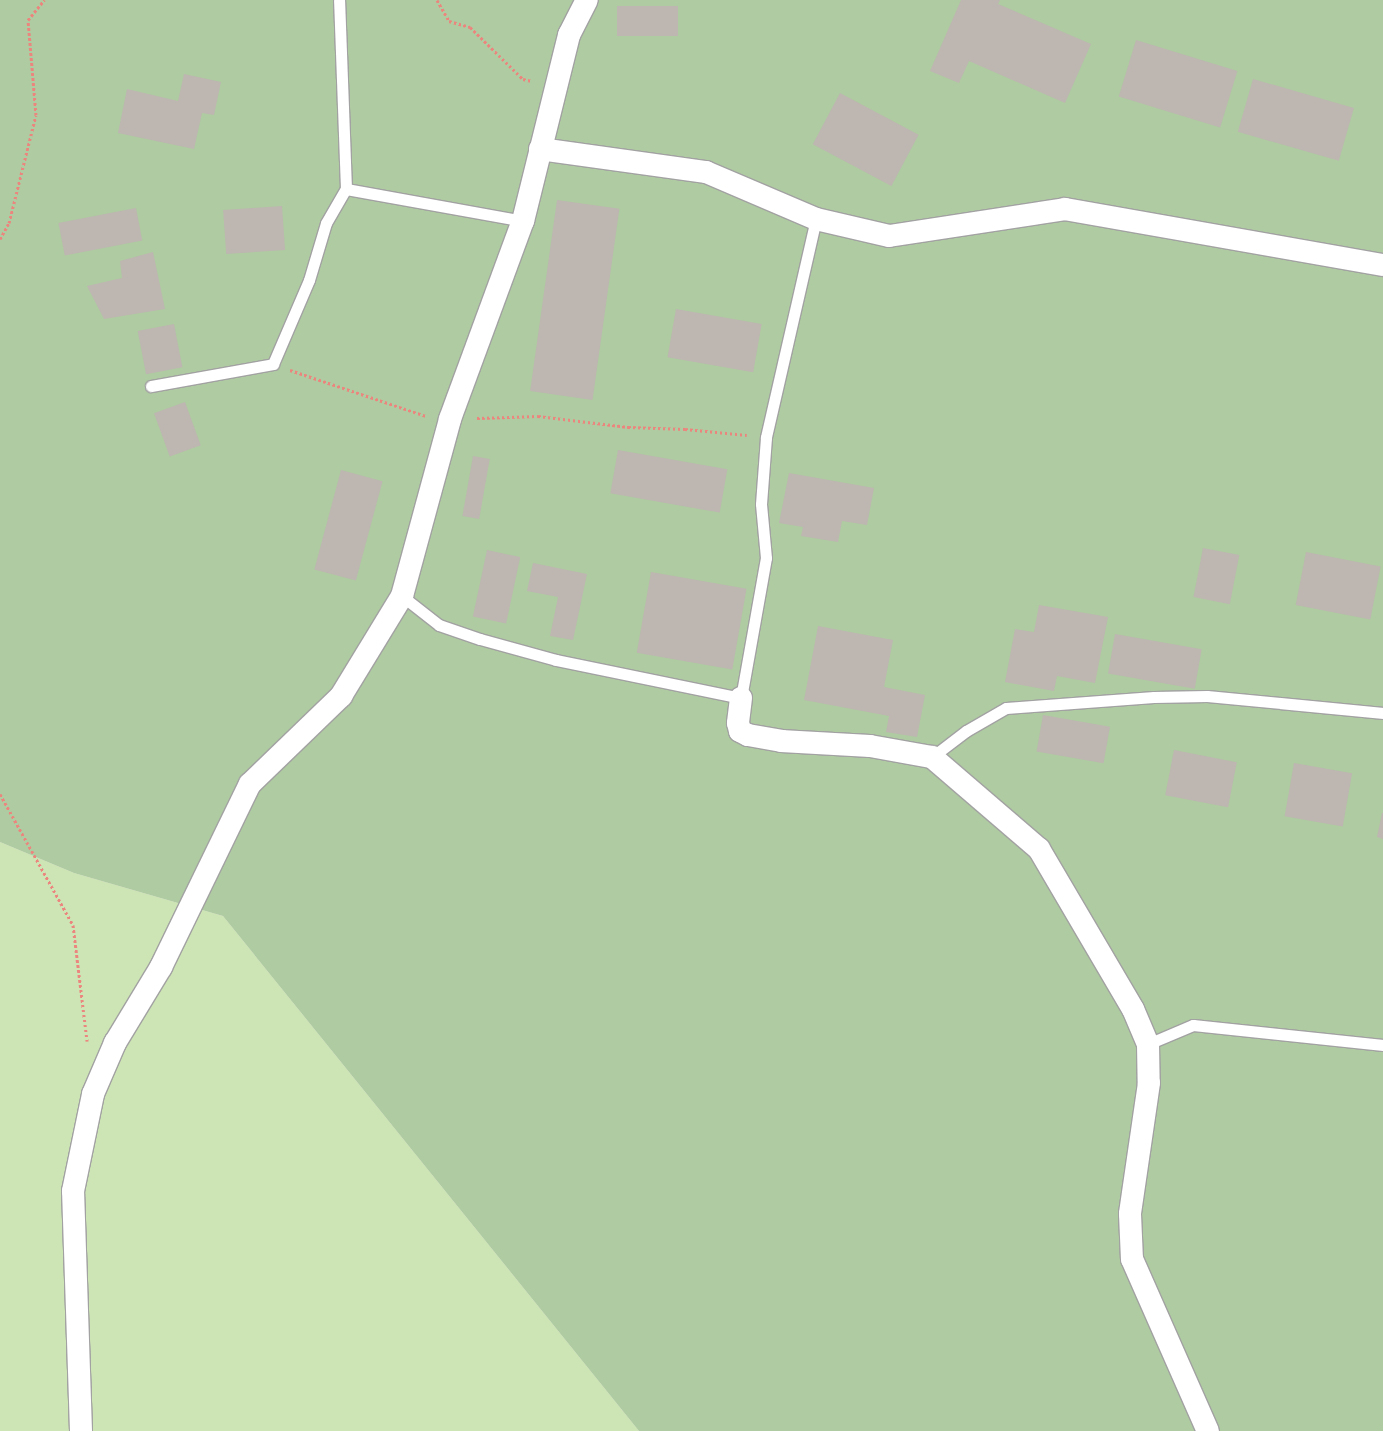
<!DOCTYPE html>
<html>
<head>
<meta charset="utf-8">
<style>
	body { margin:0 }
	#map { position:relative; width:1383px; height:1431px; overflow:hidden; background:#f0ede8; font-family:Manrope,sans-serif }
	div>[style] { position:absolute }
	.grass>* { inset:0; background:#cde4b4 }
	.forest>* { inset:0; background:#afcba1 }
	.building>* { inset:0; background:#bdb6b1; transform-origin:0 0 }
	.path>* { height:3px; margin-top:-1.5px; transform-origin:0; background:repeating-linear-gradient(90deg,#eb867e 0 2.5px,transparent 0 5px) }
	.roads { filter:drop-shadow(1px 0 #a2a2a2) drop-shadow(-1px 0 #a2a2a2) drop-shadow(0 1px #a2a2a2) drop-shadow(0 -1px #a2a2a2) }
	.lane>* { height:11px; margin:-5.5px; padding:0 5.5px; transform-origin:5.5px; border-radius:5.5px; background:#fff }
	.street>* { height:22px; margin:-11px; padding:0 11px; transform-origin:11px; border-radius:11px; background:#fff }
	span { translate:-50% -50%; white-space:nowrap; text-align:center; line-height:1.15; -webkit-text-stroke:4.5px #fff; paint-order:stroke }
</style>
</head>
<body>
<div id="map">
	<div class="grass">
		<div style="clip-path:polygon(0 842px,74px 873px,223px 916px,639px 1431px,0 1431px)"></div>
	</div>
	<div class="forest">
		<div style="clip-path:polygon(0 0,1383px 0,1383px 1431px,639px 1431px,223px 916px,74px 873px,0 842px)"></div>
	</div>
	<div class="building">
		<div style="clip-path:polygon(961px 0,1000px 0,998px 4px,1091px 44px,1065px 103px,969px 61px,959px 83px,930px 71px)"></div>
		<div style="left:617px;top:6px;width:61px;height:30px"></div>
		<div style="left:1136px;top:40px;width:106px;height:59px;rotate:17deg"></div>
		<div style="clip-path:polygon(184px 74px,221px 82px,214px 115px,202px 113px,194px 149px,118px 133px,127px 89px,178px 101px)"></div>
		<div style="left:1253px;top:79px;width:105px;height:55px;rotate:16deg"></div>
		<div style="left:840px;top:93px;width:89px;height:58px;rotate:28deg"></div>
		<div style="left:557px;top:200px;width:63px;height:193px;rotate:8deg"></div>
		<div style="left:282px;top:206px;width:44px;height:59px;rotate:86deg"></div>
		<div style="left:136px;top:208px;width:33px;height:79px;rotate:79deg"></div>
		<div style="clip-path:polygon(153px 252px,165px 309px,104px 319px,87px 286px,122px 278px,120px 261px)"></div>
		<div style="left:676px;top:309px;width:87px;height:49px;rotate:10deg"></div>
		<div style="left:174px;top:324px;width:44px;height:37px;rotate:79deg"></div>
		<div style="left:185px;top:402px;width:46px;height:33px;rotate:70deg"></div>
		<div style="left:618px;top:450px;width:111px;height:44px;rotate:10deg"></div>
		<div style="left:473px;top:456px;width:17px;height:61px;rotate:10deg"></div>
		<div style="left:341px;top:470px;width:43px;height:103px;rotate:15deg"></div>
		<div style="clip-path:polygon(789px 473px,874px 488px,867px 525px,842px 521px,838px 542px,801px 536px,803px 527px,779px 523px)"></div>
		<div style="left:1203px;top:548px;width:37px;height:50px;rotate:11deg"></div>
		<div style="left:487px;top:550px;width:34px;height:68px;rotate:12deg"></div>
		<div style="left:1306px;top:552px;width:76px;height:54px;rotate:11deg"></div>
		<div style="clip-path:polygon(533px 563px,587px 574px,573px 640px,550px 636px,558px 597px,527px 591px)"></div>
		<div style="left:651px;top:572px;width:97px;height:82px;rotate:10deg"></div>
		<div style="clip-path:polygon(1039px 605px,1108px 617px,1095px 683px,1057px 676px,1054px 691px,1005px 682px,1015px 629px,1034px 632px)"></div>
		<div style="clip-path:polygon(818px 626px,893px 640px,884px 687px,925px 695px,917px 737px,886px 732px,889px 716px,804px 700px)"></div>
		<div style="left:1115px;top:634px;width:88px;height:40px;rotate:10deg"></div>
		<div style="left:1043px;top:715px;width:68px;height:37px;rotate:10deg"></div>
		<div style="left:1174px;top:750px;width:64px;height:46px;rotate:11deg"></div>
		<div style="left:1294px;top:763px;width:59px;height:54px;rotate:10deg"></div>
		<div style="clip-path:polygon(1382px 813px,1383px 813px,1383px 839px,1377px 837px)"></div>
	</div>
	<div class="path">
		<div style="left:437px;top:0;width:24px;rotate:60deg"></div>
		<div style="left:449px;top:21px;width:22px;rotate:16deg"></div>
		<div style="left:470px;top:27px;width:74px;rotate:44.5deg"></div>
		<div style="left:523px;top:79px;width:9px;rotate:13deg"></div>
		<div style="left:0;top:239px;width:18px;rotate:-61deg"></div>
		<div style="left:9px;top:223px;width:111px;rotate:-76deg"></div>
		<div style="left:36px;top:115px;width:95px;rotate:-94.8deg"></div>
		<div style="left:28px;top:20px;width:26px;rotate:-51deg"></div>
		<div style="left:290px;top:370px;width:144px;rotate:18.7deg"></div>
		<div style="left:477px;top:418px;width:61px;rotate:-1.9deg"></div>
		<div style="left:538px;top:416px;width:91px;rotate:7deg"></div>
		<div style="left:628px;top:427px;width:57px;rotate:2deg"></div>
		<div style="left:685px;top:429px;width:62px;rotate:5.5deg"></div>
		<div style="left:0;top:794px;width:150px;rotate:60.9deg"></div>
		<div style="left:73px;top:925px;width:117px;rotate:83.1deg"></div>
	</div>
	<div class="roads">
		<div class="lane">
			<div style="left:346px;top:189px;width:180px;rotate:10.2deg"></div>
			<div style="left:151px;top:386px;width:124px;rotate:-10.2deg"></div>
			<div style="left:273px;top:364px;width:91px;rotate:-66.8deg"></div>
			<div style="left:309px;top:280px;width:59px;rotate:-73.4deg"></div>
			<div style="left:326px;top:223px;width:39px;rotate:-60deg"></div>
			<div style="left:346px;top:189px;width:189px;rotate:-92.1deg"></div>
			<div style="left:402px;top:596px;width:47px;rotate:38.1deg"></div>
			<div style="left:439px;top:625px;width:43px;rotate:18.9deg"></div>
			<div style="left:480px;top:639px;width:79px;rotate:15.4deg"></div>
			<div style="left:556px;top:660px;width:189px;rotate:11.6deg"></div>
			<div style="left:741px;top:698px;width:142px;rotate:-79.9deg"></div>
			<div style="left:766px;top:558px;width:54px;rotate:-95.3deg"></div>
			<div style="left:761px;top:504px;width:67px;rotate:-85.7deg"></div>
			<div style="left:766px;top:437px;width:224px;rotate:-77.1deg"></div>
			<div style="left:932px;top:757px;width:43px;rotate:-37.4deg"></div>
			<div style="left:966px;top:731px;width:46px;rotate:-29.9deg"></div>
			<div style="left:1006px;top:708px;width:148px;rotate:-4.3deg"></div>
			<div style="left:1154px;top:697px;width:53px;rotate:-1.1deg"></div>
			<div style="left:1207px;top:696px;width:177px;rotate:5.5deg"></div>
			<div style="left:1148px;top:1044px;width:49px;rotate:-22.9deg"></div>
			<div style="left:1193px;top:1025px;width:191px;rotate:6deg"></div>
		</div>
		<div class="street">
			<div style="left:540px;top:149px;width:168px;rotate:7.9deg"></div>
			<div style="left:706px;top:172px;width:120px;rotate:23.1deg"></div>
			<div style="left:816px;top:219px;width:75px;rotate:13.1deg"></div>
			<div style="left:889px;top:236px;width:178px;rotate:-8.7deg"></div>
			<div style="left:1065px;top:209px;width:323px;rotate:10deg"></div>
			<div style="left:741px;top:698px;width:25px;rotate:97deg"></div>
			<div style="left:738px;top:723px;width:8px;rotate:76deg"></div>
			<div style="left:740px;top:731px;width:9px;rotate:27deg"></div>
			<div style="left:748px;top:735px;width:34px;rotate:10deg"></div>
			<div style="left:781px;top:741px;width:89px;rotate:3.2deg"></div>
			<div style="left:870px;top:746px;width:63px;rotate:10.1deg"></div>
			<div style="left:932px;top:757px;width:141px;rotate:40.7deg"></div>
			<div style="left:1039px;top:849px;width:186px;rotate:59.6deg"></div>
			<div style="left:1133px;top:1009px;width:38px;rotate:67deg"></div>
			<div style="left:1148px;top:1044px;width:39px;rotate:89deg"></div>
			<div style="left:1149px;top:1083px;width:132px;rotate:98.3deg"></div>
			<div style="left:1130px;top:1214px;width:45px;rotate:87.5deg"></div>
			<div style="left:1132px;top:1259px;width:188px;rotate:66.2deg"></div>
			<div style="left:81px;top:1431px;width:240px;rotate:-91.9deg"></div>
			<div style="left:73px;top:1191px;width:99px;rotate:-78.3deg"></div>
			<div style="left:93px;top:1094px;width:56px;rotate:-66.7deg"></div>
			<div style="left:115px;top:1043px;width:89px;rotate:-58.8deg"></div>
			<div style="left:161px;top:967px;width:203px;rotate:-64.1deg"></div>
			<div style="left:250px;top:784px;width:127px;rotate:-44deg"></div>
			<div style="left:341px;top:696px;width:117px;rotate:-58.6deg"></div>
			<div style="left:402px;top:596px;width:183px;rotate:-74.8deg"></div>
			<div style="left:450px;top:419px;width:211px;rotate:-69.8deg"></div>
			<div style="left:523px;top:221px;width:192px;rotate:-76.1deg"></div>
			<div style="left:569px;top:35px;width:39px;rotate:-63deg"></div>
		</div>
	</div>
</div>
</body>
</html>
